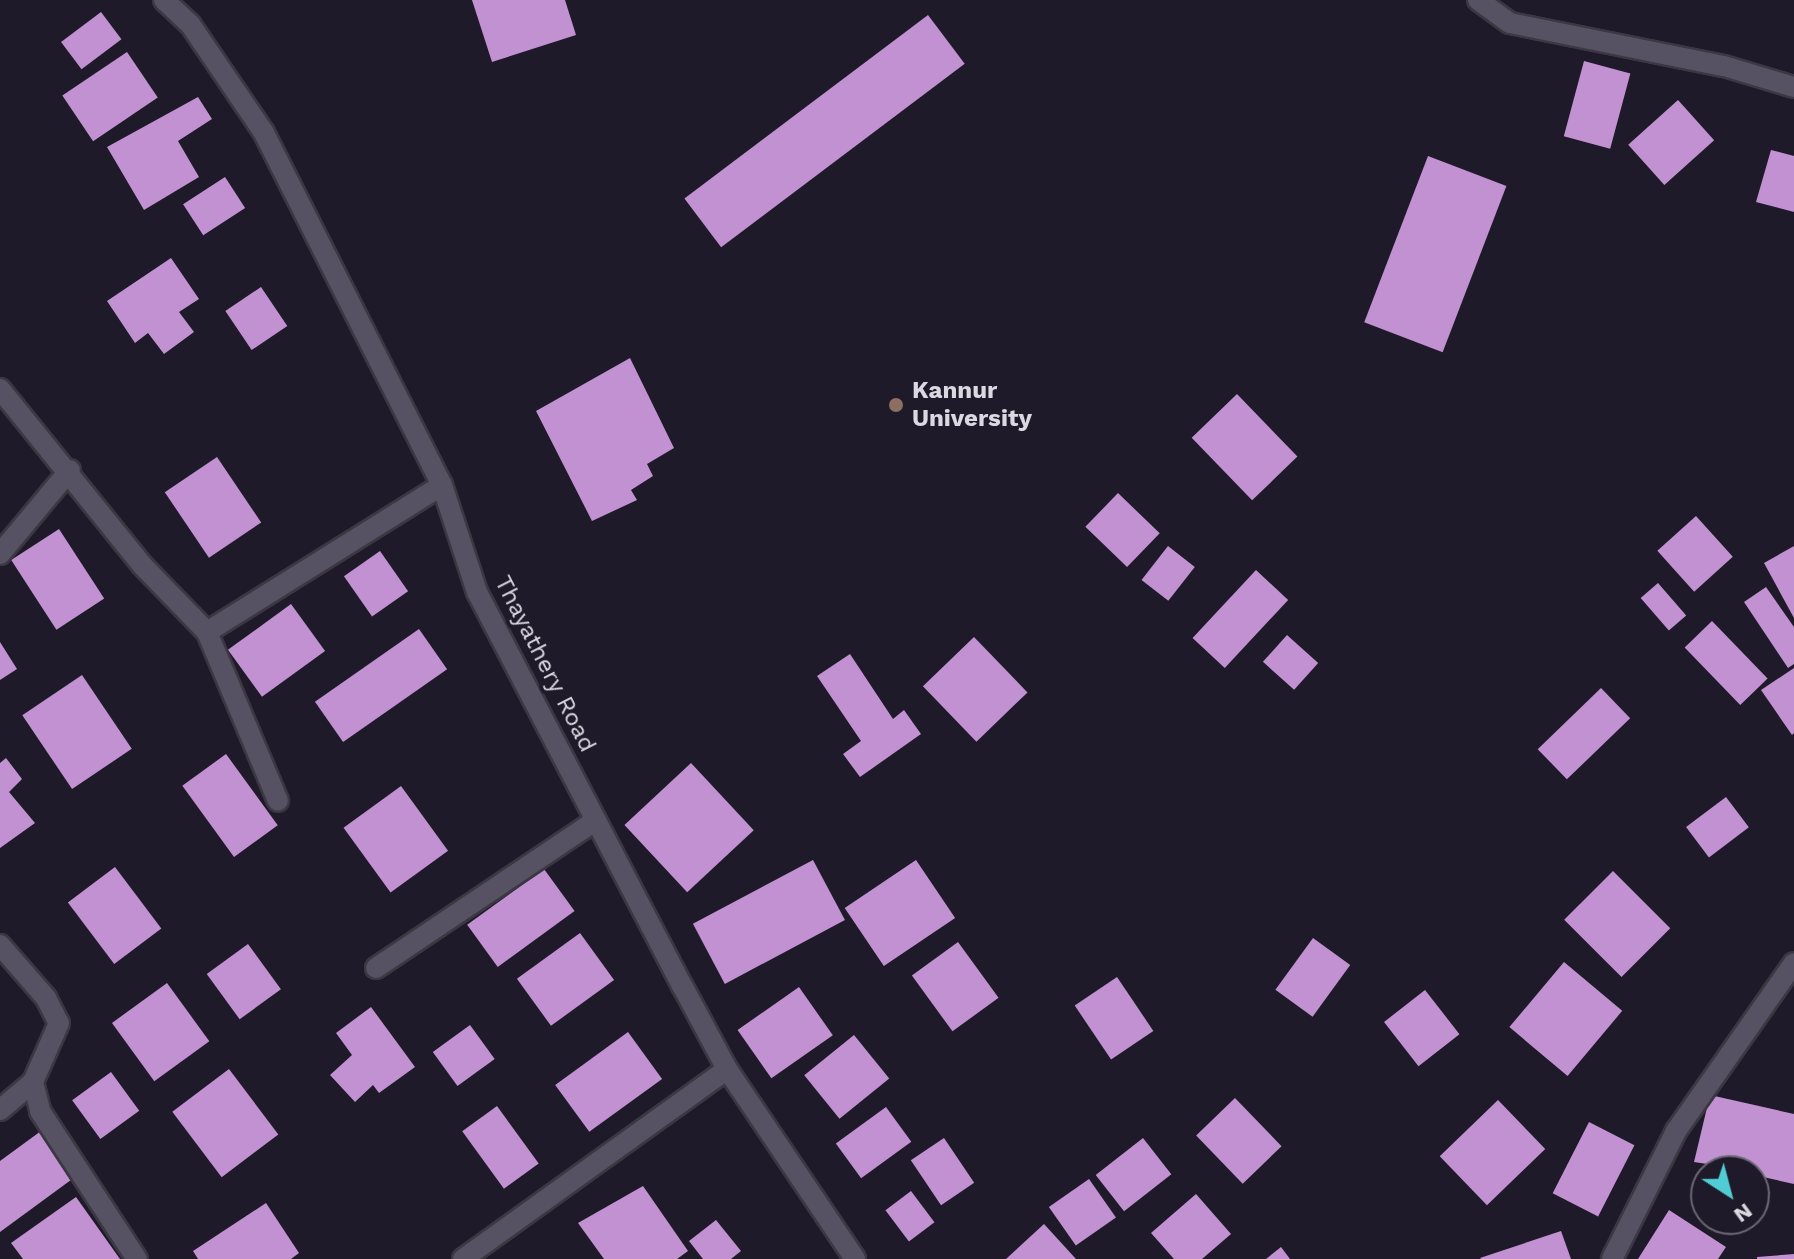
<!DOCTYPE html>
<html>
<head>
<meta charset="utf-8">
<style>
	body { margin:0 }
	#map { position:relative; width:1794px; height:1259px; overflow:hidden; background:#1f1a29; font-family:"Work Sans",sans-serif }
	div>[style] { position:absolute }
	.building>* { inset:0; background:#c291d2; transform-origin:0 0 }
	.roads { filter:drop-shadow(2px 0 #3b3843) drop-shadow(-2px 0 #3b3843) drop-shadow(0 2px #3b3843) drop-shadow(0 -2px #3b3843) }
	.minor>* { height:20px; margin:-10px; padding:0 10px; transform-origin:10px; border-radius:10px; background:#575263 }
	.dots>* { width:22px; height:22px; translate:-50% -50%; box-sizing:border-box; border:4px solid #1f1a29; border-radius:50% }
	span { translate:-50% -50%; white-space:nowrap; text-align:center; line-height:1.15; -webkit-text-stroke:8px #1f1a29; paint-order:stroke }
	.poi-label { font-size:24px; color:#dbd8e2; font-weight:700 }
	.left { translate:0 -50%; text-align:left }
	.street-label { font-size:24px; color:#dbd8e2 }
	.north { position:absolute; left:1690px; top:1155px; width:80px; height:80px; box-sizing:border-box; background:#1f1a29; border:2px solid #6a6673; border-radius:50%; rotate:144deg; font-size:22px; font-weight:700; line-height:32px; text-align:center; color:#dbd8e2 }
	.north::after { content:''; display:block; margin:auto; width:28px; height:36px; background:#51ccd4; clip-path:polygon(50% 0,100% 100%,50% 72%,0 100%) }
</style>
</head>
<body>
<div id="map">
	<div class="building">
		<div style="clip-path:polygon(472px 0,565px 0,576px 35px,492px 62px)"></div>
		<div style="left:101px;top:12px;width:34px;height:50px;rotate:53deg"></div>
		<div style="left:928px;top:15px;width:61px;height:305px;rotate:53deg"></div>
		<div style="left:127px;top:52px;width:55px;height:78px;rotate:56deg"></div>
		<div style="left:1584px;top:61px;width:48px;height:78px;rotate:15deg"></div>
		<div style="clip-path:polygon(198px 97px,212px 119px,178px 141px,199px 177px,144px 210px,107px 147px)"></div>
		<div style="left:1678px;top:100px;width:54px;height:67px;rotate:48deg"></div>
		<div style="clip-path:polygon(1771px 150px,1794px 156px,1794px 212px,1756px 202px)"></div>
		<div style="left:1428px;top:156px;width:84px;height:178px;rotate:21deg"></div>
		<div style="left:225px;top:177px;width:37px;height:50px;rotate:57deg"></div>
		<div style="clip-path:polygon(171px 258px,199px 299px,179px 312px,194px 332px,164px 354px,148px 333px,135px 343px,107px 301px)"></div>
		<div style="left:261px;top:287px;width:47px;height:43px;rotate:56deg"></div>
		<div style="clip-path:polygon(630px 358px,674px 448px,647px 464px,653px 476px,631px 490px,637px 500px,592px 521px,536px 411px)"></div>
		<div style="left:1237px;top:394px;width:87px;height:63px;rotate:46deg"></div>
		<div style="left:217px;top:457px;width:79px;height:63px;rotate:56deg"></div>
		<div style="left:1118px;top:493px;width:58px;height:47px;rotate:44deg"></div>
		<div style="left:1696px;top:516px;width:55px;height:52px;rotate:48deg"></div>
		<div style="left:59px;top:529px;width:83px;height:57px;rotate:57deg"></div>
		<div style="left:1168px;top:546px;width:34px;height:43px;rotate:38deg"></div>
		<div style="clip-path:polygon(1794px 546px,1794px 618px,1764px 563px)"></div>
		<div style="left:380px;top:551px;width:49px;height:44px;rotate:55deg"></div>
		<div style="left:1256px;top:570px;width:44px;height:93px;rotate:43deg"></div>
		<div style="left:1658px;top:583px;width:43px;height:23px;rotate:49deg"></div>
		<div style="clip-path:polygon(1766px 587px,1794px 627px,1794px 664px,1788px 668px,1744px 602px)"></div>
		<div style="left:291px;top:604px;width:58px;height:78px;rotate:54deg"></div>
		<div style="left:1712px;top:621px;width:80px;height:38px;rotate:46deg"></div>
		<div style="left:419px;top:629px;width:49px;height:127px;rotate:55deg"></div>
		<div style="left:1287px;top:635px;width:42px;height:36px;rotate:42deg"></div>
		<div style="left:974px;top:637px;width:77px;height:71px;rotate:46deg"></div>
		<div style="clip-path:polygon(0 642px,17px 669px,0 680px)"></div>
		<div style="clip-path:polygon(850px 654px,893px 719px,904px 710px,921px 734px,860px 777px,843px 754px,861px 741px,817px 676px)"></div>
		<div style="clip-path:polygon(1794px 668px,1794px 733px,1792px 735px,1761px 690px)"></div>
		<div style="left:82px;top:675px;width:89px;height:72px;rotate:56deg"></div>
		<div style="left:1601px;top:688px;width:42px;height:88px;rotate:46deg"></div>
		<div style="left:226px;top:754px;width:88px;height:54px;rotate:54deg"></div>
		<div style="clip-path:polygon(6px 758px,22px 779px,9px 792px,35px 823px,0 848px,0 763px)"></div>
		<div style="left:691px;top:763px;width:92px;height:91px;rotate:47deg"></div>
		<div style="left:401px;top:786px;width:80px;height:71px;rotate:54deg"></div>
		<div style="left:1726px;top:797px;width:38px;height:50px;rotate:53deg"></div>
		<div style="left:813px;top:860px;width:68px;height:136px;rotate:62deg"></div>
		<div style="left:916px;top:860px;width:70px;height:86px;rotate:56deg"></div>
		<div style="left:115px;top:867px;width:77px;height:59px;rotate:53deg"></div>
		<div style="left:544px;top:869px;width:52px;height:95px;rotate:54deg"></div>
		<div style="left:1613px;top:871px;width:81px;height:69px;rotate:45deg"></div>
		<div style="left:580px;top:933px;width:58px;height:78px;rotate:54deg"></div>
		<div style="left:1313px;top:938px;width:46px;height:64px;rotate:36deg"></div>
		<div style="left:958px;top:942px;width:69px;height:57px;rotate:54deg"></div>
		<div style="left:248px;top:944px;width:56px;height:51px;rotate:54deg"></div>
		<div style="left:1564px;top:962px;width:76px;height:85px;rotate:40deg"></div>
		<div style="left:1117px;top:977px;width:65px;height:51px;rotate:56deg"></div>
		<div style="left:167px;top:983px;width:72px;height:68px;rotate:54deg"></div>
		<div style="left:799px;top:987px;width:59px;height:75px;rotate:55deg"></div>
		<div style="left:1425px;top:990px;width:56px;height:52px;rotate:52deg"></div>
		<div style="clip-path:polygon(371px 1007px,415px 1067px,379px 1093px,373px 1085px,355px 1102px,330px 1075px,352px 1055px,336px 1033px)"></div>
		<div style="left:470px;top:1025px;width:42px;height:46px;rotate:54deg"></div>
		<div style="left:628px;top:1032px;width:58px;height:90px;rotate:54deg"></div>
		<div style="left:854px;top:1035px;width:56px;height:64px;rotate:51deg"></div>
		<div style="left:229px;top:1069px;width:82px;height:71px;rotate:53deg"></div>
		<div style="left:111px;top:1072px;width:48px;height:48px;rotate:54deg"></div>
		<div style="clip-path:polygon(1710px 1095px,1794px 1114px,1794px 1184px,1754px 1175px,1754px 1171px,1694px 1162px)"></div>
		<div style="left:1235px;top:1098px;width:67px;height:54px;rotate:46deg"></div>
		<div style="left:1498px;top:1100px;width:68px;height:81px;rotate:46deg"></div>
		<div style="left:497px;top:1106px;width:71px;height:43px;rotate:54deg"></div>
		<div style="left:886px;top:1107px;width:43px;height:62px;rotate:54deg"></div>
		<div style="left:1589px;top:1122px;width:51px;height:80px;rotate:27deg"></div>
		<div style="clip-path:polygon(41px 1131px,75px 1177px,0 1232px,0 1161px)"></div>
		<div style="left:944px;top:1138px;width:54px;height:40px;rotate:56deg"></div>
		<div style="left:1143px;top:1138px;width:46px;height:60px;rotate:52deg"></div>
		<div style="left:1089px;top:1179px;width:47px;height:49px;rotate:55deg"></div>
		<div style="clip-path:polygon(643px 1186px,688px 1251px,677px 1259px,604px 1259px,578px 1223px)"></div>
		<div style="left:911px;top:1191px;width:39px;height:32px;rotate:53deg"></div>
		<div style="clip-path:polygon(1196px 1194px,1231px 1234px,1202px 1259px,1174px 1259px,1151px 1233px)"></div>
		<div style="clip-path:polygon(76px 1197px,120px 1259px,23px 1259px,11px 1243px)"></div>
		<div style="clip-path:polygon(266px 1203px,299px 1253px,291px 1259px,198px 1259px,193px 1251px)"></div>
		<div style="clip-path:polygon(1669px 1210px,1726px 1247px,1718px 1259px,1638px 1259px)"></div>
		<div style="clip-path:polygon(716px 1220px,741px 1251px,731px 1259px,703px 1259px,689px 1241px)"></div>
		<div style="clip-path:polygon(1044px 1224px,1076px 1259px,1006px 1259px)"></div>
		<div style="clip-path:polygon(1561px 1231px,1571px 1259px,1481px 1259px,1480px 1258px)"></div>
		<div style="clip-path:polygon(1281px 1247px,1290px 1259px,1266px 1259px)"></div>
		<div style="clip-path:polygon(1794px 1254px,1794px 1259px,1757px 1259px,1757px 1257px)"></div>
	</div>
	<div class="roads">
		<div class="minor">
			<div style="left:164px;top:0;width:35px;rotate:43deg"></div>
			<div style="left:190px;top:24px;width:132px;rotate:55.8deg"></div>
			<div style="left:264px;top:133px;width:394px;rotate:63.2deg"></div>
			<div style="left:442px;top:485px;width:113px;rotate:71.9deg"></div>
			<div style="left:477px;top:592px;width:445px;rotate:62.5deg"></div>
			<div style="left:683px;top:987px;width:93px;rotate:61.8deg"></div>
			<div style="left:727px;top:1069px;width:229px;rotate:56deg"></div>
			<div style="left:1478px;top:0;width:39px;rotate:36deg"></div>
			<div style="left:1510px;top:23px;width:218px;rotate:11.4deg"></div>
			<div style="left:1724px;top:66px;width:73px;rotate:16.7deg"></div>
			<div style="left:0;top:389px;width:226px;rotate:51.1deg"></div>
			<div style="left:142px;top:565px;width:93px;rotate:45.9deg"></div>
			<div style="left:207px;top:632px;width:277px;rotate:-32deg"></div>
			<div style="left:0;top:554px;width:109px;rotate:-50.2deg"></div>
			<div style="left:207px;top:632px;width:183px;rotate:67.2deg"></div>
			<div style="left:0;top:945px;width:70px;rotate:49deg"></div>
			<div style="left:46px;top:998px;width:28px;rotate:63deg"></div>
			<div style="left:59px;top:1023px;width:64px;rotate:113.8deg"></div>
			<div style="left:33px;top:1082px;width:30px;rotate:76deg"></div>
			<div style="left:40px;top:1111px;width:177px;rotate:56.8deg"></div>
			<div style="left:376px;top:968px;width:265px;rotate:-33.9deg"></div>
			<div style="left:0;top:1110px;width:43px;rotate:-40.3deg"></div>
			<div style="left:463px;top:1259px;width:325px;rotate:-35.7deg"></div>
			<div style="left:1612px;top:1259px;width:143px;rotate:-63.4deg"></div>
			<div style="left:1676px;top:1131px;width:205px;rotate:-54.9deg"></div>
		</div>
	</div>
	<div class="dots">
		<div style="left:896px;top:405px;background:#8d6e63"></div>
	</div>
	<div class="poi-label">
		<span class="left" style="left:912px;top:405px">Kannur<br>University</span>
	</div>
	<div class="street-label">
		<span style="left:545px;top:664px;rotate:63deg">Thayathery Road</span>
	</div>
	<div class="north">N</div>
</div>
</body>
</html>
